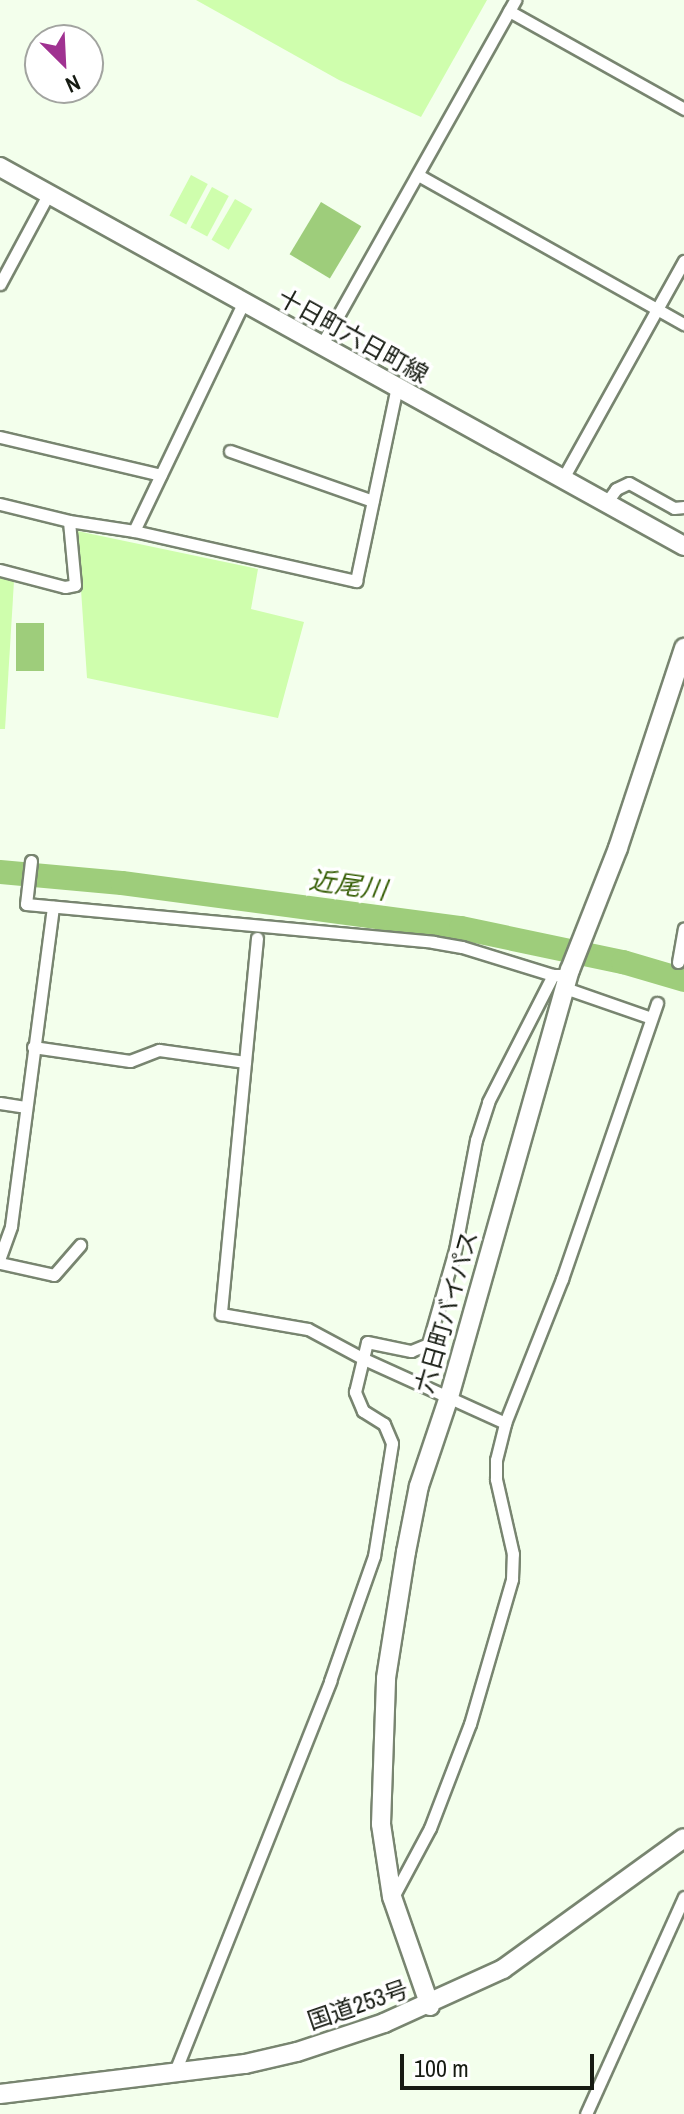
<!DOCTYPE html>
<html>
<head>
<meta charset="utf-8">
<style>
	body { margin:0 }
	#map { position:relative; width:684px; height:2114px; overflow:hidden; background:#f3ffec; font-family:"Archivo Narrow","Noto Sans JP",sans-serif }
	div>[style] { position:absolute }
	.green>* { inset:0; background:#cffead; transform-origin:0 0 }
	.water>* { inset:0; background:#9ecd7b; transform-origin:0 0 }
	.river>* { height:24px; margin:-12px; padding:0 12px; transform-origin:12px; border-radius:12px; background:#9ecd7b }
	.roads { filter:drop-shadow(2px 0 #788570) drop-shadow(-2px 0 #788570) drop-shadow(0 2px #788570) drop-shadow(0 -2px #788570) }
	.minor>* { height:11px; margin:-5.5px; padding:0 5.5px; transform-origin:5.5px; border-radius:5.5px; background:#fff }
	.primary>* { height:18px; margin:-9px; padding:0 9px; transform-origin:9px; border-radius:9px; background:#fff }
	.trunk>* { height:18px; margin:-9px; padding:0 9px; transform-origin:9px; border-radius:9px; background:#fff }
	span { translate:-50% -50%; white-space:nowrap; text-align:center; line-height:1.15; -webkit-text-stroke:7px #fff; paint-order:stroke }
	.street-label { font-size:24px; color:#161b12 }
	.water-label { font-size:26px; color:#365e05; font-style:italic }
	.north { position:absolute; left:24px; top:24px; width:80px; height:80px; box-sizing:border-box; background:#fff; border:2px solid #a2a4a0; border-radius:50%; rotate:156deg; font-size:22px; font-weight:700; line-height:32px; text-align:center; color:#161b12 }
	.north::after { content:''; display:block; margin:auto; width:28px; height:36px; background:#a03291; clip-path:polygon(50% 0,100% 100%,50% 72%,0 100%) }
	.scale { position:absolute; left:400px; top:2054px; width:194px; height:36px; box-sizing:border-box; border:4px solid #161b12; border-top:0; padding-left:10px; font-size:24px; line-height:28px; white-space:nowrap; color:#161b12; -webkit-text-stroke:6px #fff; paint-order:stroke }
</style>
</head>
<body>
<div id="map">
	<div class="green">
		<div style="clip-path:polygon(196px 0,487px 0,421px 117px,339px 80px)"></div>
		<div style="left:191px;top:175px;width:19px;height:46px;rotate:28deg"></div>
		<div style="left:212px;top:187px;width:19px;height:46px;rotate:28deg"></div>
		<div style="left:235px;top:199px;width:20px;height:47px;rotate:30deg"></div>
		<div style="clip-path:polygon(77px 531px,258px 569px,251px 609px,304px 622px,278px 718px,87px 678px)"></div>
		<div style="clip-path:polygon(0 578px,14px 581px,5px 729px,0 729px)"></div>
	</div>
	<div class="water">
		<div style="left:321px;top:202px;width:47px;height:61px;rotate:31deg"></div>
		<div style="left:16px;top:623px;width:28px;height:48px"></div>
	</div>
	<div class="river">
		<div style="left:0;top:872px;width:122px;rotate:5.2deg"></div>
		<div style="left:122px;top:883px;width:342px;rotate:7.6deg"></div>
		<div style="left:461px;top:928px;width:166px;rotate:11.9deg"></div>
		<div style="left:623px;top:962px;width:64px;rotate:16.4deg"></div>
	</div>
	<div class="roads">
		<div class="minor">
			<div style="left:509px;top:11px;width:201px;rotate:29.2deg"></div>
			<div style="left:418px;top:175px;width:305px;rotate:29.3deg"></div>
			<div style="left:0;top:284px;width:101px;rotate:-61.7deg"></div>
			<div style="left:321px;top:346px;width:397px;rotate:-60.7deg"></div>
			<div style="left:0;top:437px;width:165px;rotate:13.3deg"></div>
			<div style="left:230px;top:451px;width:151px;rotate:19.3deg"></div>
			<div style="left:562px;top:480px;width:251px;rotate:-60.9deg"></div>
			<div style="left:606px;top:503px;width:17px;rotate:-54deg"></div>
			<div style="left:616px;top:489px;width:14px;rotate:-25deg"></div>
			<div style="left:629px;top:483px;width:51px;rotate:29.1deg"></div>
			<div style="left:674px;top:508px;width:10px;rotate:-6deg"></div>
			<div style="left:0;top:504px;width:71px;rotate:13.8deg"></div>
			<div style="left:134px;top:531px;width:253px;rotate:-64.4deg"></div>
			<div style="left:0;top:570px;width:67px;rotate:14.7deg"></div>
			<div style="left:65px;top:587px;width:10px;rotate:-11deg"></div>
			<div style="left:75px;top:585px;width:64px;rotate:-95.4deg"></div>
			<div style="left:69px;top:521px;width:66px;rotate:8.7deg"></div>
			<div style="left:134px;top:531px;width:228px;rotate:12.7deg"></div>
			<div style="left:356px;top:581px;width:198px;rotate:-78.1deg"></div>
			<div style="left:31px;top:861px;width:43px;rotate:96.6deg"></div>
			<div style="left:26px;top:904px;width:409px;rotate:5.3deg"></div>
			<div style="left:433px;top:942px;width:29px;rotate:10deg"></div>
			<div style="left:462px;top:947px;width:95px;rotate:17.1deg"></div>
			<div style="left:257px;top:938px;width:378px;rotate:95.5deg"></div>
			<div style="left:221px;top:1314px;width:88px;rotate:9.8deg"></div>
			<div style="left:308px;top:1329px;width:64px;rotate:28.2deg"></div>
			<div style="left:364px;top:1359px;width:155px;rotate:24.4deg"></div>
			<div style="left:678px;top:962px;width:34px;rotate:-80deg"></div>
			<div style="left:565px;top:988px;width:91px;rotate:19.2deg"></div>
			<div style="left:33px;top:1047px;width:98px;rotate:8.2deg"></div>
			<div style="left:130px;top:1061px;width:31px;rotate:-21deg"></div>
			<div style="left:159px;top:1050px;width:87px;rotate:7.9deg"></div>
			<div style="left:0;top:1103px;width:25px;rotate:9deg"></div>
			<div style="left:0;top:1257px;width:33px;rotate:-70deg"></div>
			<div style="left:11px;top:1226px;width:322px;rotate:-82.5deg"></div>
			<div style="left:0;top:1263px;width:55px;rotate:12.5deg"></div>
			<div style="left:54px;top:1275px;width:40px;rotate:-49deg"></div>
			<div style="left:393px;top:1897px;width:78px;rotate:-61.8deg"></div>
			<div style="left:430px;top:1828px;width:111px;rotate:-69deg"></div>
			<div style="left:470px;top:1724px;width:151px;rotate:-73.8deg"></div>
			<div style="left:512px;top:1579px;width:25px;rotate:-88deg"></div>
			<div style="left:513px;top:1554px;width:77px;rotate:-102.8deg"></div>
			<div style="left:496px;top:1479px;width:19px;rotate:-90deg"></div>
			<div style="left:496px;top:1460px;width:38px;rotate:-76deg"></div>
			<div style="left:505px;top:1423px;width:155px;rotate:-68.4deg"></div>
			<div style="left:562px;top:1279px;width:292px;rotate:-71deg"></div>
			<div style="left:174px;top:2074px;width:423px;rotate:-68.3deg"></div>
			<div style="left:330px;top:1681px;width:133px;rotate:-70.6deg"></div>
			<div style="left:374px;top:1556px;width:114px;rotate:-80.9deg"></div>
			<div style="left:392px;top:1443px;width:21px;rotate:-113deg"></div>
			<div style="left:384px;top:1424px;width:25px;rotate:-148deg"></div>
			<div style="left:363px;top:1411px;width:21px;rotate:-113deg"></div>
			<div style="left:355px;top:1392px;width:51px;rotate:-76.5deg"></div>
			<div style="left:367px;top:1342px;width:45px;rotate:11.6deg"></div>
			<div style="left:411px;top:1351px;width:18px;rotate:-22deg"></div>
			<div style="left:428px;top:1344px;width:98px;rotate:-74deg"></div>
			<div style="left:455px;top:1250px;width:112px;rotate:-79.2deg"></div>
			<div style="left:476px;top:1140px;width:40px;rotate:-72deg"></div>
			<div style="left:488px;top:1102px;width:143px;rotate:-62.9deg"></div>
			<div style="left:553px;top:975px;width:16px"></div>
			<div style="left:586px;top:2114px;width:238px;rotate:-65.7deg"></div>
		</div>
		<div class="primary">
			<div style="left:0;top:167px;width:782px;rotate:28.99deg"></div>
		</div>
		<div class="trunk">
			<div style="left:430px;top:2006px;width:115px;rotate:-109.2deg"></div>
			<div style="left:392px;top:1897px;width:74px;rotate:-98.6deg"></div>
			<div style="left:381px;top:1824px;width:146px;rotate:-88deg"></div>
			<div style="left:386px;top:1678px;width:128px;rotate:-81deg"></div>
			<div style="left:406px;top:1552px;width:67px;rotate:-78.9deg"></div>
			<div style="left:419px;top:1486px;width:94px;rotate:-71.4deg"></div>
			<div style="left:449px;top:1397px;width:444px;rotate:-74.2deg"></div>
			<div style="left:570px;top:970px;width:131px;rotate:-68.5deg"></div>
			<div style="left:618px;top:848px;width:211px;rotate:-71.7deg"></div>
			<div style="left:0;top:2094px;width:247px;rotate:-7deg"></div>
			<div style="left:245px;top:2064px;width:53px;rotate:-13deg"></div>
			<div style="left:297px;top:2052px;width:92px;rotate:-18.4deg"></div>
			<div style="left:384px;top:2023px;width:131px;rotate:-24.4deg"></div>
			<div style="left:503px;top:1969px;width:223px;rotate:-35.9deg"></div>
		</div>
	</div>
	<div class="street-label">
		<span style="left:353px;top:336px;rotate:29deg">十日町六日町線</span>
		<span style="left:447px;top:1312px;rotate:-74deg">六日町バイパス</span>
		<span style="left:358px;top:2005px;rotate:-19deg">国道253号</span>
	</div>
	<div class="water-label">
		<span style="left:348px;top:885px;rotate:8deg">近尾川</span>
	</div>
	<div class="north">N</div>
	<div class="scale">100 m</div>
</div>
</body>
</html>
